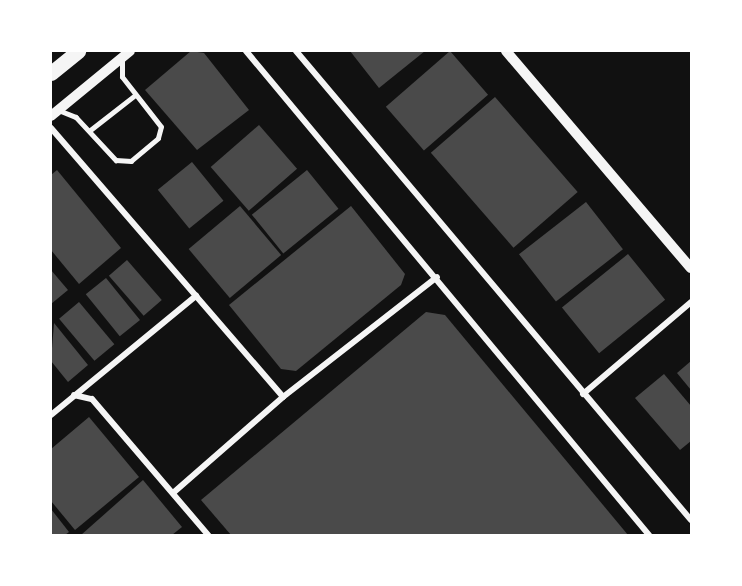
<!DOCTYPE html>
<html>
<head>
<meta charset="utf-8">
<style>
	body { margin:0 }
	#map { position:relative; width:742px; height:586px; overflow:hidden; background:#111; font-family:Lato,sans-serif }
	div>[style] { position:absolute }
	.building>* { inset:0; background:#4a4a4a; transform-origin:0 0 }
	.service>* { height:4.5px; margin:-2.25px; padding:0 2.25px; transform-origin:2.25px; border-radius:2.25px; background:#f5f5f5 }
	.minor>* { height:6px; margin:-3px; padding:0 3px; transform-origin:3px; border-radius:3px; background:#f5f5f5 }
	.tertiary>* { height:10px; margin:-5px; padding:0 5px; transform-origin:5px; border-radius:5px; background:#f5f5f5 }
	.primary>* { height:15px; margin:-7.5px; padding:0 7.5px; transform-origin:7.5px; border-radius:7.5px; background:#f5f5f5 }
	span { translate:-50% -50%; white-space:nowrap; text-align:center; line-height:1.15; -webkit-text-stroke:6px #fff; paint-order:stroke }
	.frame { position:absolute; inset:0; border:52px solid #fff; pointer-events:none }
</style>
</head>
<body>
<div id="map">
	<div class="building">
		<div style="clip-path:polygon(191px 51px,204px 53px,249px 110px,197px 150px,145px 90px)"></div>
		<div style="clip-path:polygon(350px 51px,425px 51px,379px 88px)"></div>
		<div style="left:450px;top:51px;width:58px;height:85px;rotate:49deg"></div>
		<div style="left:495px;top:97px;width:126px;height:85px;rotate:49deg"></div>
		<div style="left:259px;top:125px;width:58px;height:64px;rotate:49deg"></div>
		<div style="left:192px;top:162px;width:50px;height:44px;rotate:51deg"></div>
		<div style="clip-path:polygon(57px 170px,121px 248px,79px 284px,51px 250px,51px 175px)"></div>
		<div style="left:307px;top:170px;width:50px;height:71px;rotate:51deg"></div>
		<div style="left:586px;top:202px;width:60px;height:85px;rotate:52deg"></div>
		<div style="left:240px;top:206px;width:64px;height:67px;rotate:50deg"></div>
		<div style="clip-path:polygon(351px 206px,405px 274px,401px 285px,296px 371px,281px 369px,229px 305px)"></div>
		<div style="left:628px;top:254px;width:59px;height:85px;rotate:51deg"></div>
		<div style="left:127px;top:260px;width:53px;height:24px;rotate:49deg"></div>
		<div style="clip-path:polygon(51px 270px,68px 290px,51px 304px)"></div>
		<div style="left:106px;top:278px;width:54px;height:26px;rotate:51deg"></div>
		<div style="left:79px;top:302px;width:55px;height:26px;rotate:50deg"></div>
		<div style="clip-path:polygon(426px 312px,445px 315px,628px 535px,231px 535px,201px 500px)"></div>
		<div style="clip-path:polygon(54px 323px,88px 365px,68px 382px,51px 361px)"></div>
		<div style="clip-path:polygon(691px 361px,691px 390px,677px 373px)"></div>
		<div style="clip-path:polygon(664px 374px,691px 406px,691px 441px,680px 450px,635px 398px)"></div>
		<div style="clip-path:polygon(89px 417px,139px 477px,75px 530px,51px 501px,51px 449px)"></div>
		<div style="clip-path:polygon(143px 480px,182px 527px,172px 535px,81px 535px)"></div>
		<div style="clip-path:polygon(51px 509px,69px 532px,65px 535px,51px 535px)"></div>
	</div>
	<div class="service">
		<div style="left:61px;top:111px;width:16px;rotate:22deg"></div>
		<div style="left:76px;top:117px;width:59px;rotate:47.1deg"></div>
		<div style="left:116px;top:160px;width:15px;rotate:4deg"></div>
		<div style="left:131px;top:161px;width:35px;rotate:-40deg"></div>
		<div style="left:158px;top:138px;width:11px;rotate:-75deg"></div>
		<div style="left:161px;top:127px;width:63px;rotate:-128deg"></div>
		<div style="left:122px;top:77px;width:18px;rotate:-90deg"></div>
		<div style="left:89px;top:131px;width:57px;rotate:-37.9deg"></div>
	</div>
	<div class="minor">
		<div style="left:246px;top:51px;width:630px;rotate:50.22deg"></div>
		<div style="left:296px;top:51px;width:613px;rotate:49.9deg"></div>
		<div style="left:51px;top:128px;width:355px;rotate:49.2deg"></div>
		<div style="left:583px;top:394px;width:142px;rotate:-40.4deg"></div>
		<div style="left:74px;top:395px;width:18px;rotate:13deg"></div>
		<div style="left:92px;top:399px;width:179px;rotate:49.5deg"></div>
		<div style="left:51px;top:415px;width:188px;rotate:-39.4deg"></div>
		<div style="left:173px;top:493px;width:146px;rotate:-41.1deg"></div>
		<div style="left:283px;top:397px;width:195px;rotate:-37.9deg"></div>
	</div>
	<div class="tertiary">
		<div style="left:506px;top:51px;width:285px;rotate:49.6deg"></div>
		<div style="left:51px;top:116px;width:102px;rotate:-39.4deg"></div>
	</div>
	<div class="primary">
		<div style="left:51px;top:73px;width:35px;rotate:-39deg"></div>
	</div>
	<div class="frame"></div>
</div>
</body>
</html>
